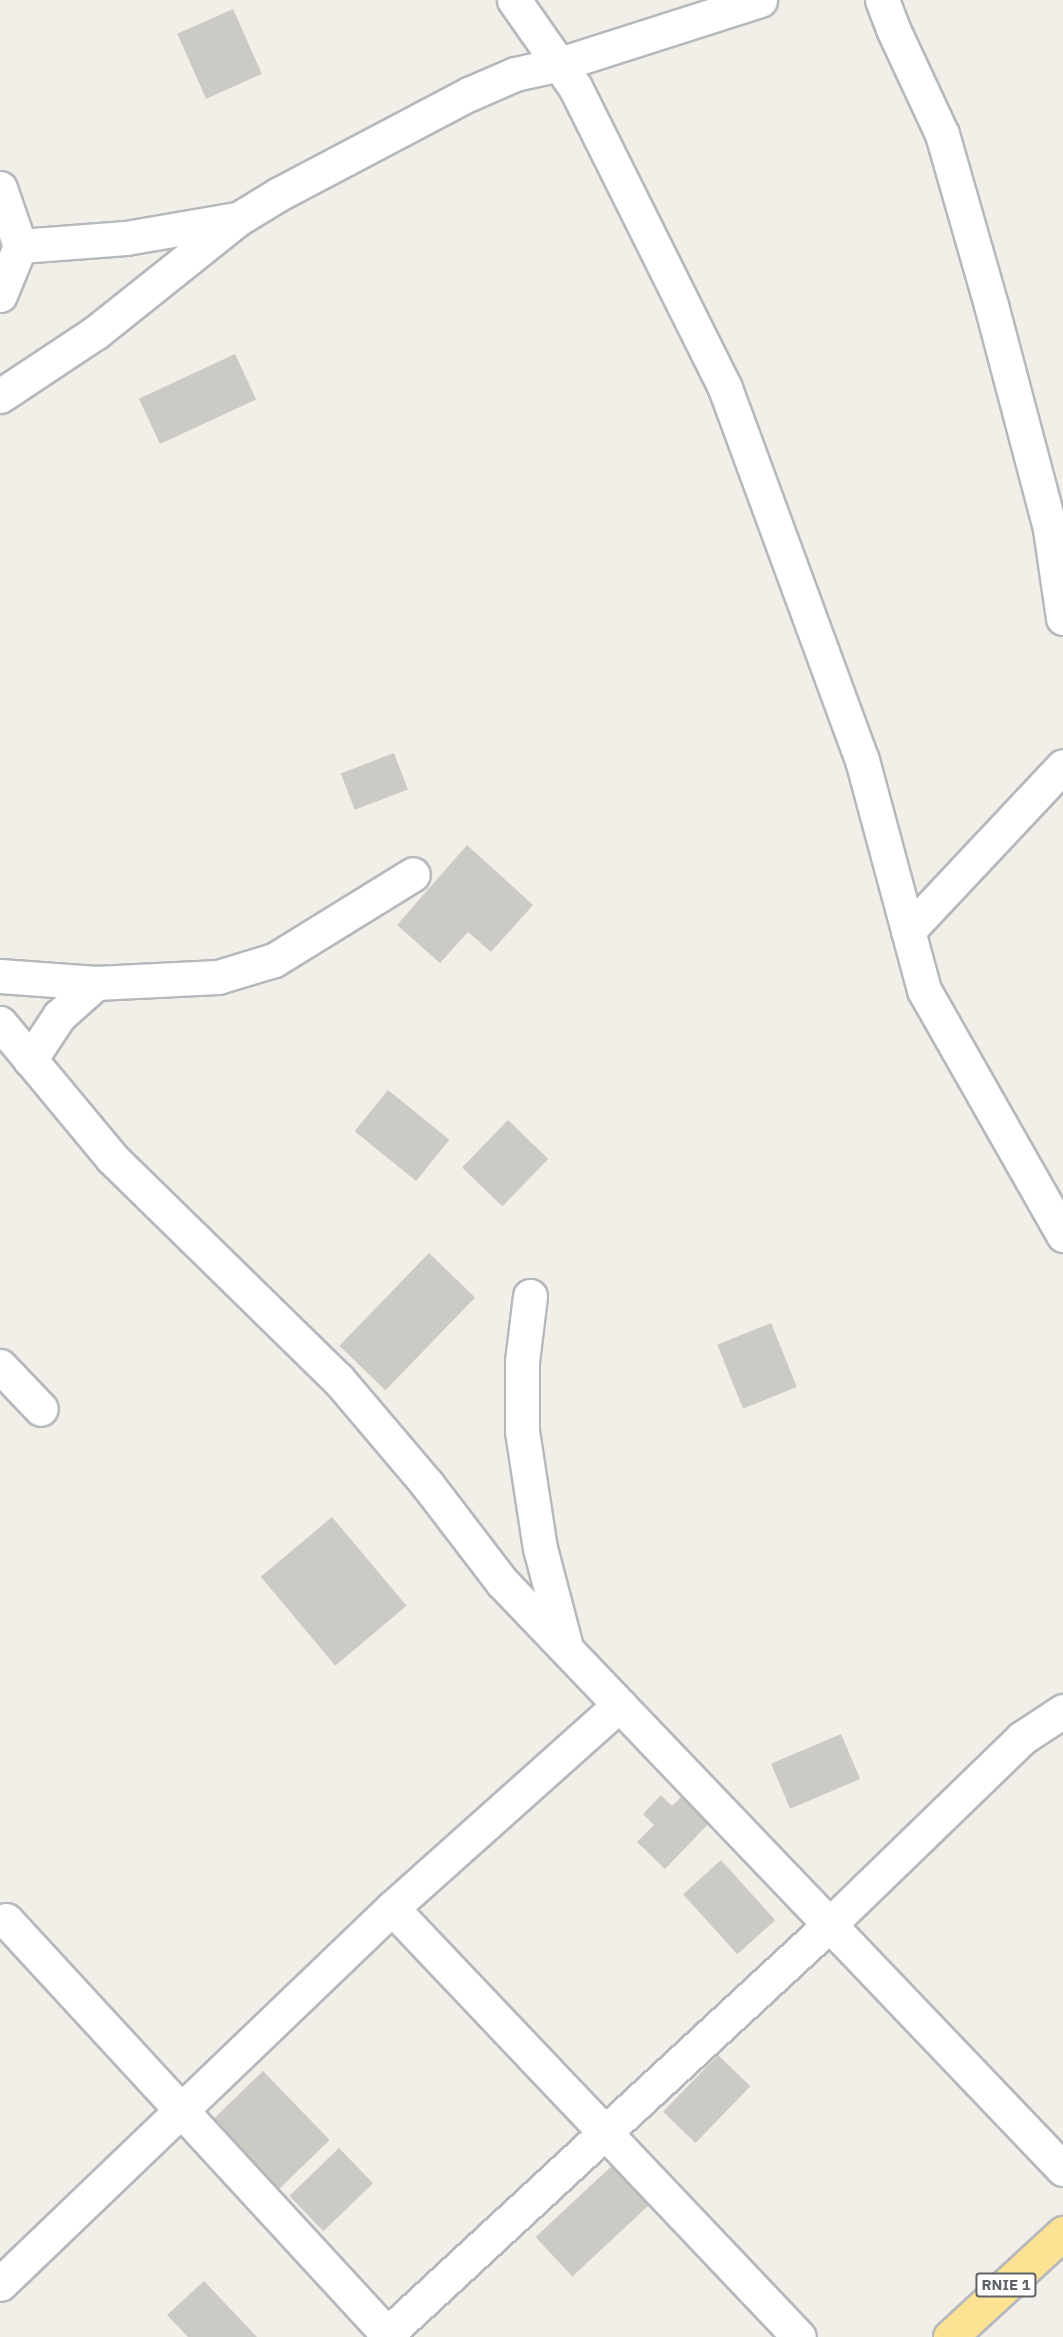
<!DOCTYPE html>
<html>
<head>
<meta charset="utf-8">
<style>
	body { margin:0 }
	#map { position:relative; width:1063px; height:2337px; overflow:hidden; background:#f1efe8; font-family:"IBM Plex Sans",sans-serif }
	div>[style] { position:absolute }
	.building>* { inset:0; background:#cccac5; transform-origin:0 0 }
	.roads { filter:drop-shadow(2px 0 #b5b8bc) drop-shadow(-2px 0 #b5b8bc) drop-shadow(0 2px #b5b8bc) drop-shadow(0 -2px #b5b8bc) }
	.minor>* { height:33px; margin:-16.5px; padding:0 16.5px; transform-origin:16.5px; border-radius:16.5px; background:#fff }
	.highway>* { height:33px; margin:-16.5px; padding:0 16.5px; transform-origin:16.5px; border-radius:16.5px; background:#fde293 }
	span { translate:-50% -50%; white-space:nowrap; text-align:center; line-height:1.15; -webkit-text-stroke:4.5px #fff; paint-order:stroke }
	.shield-label span { padding:2px 4px; background:#fff; border:2px solid; border-radius:4px; -webkit-text-stroke-width:0 }
	.shield-label { font-size:15px; color:#5f6368; font-weight:700 }
</style>
</head>
<body>
<div id="map">
	<div class="building">
		<div style="left:233px;top:9px;width:71px;height:61px;rotate:66deg"></div>
		<div style="left:235px;top:354px;width:50px;height:106px;rotate:65deg"></div>
		<div style="left:394px;top:753px;width:39px;height:57px;rotate:69deg"></div>
		<div style="clip-path:polygon(467px 845px,533px 905px,491px 952px,468px 932px,440px 963px,397px 925px)"></div>
		<div style="left:388px;top:1090px;width:79px;height:53px;rotate:39deg"></div>
		<div style="left:508px;top:1120px;width:56px;height:66px;rotate:44deg"></div>
		<div style="left:429px;top:1253px;width:64px;height:129px;rotate:44deg"></div>
		<div style="left:771px;top:1323px;width:69px;height:58px;rotate:68deg"></div>
		<div style="left:332px;top:1517px;width:116px;height:93px;rotate:50deg"></div>
		<div style="left:841px;top:1734px;width:49px;height:76px;rotate:67deg"></div>
		<div style="clip-path:polygon(688px 1790px,715px 1817px,665px 1869px,637px 1842px,654px 1825px,643px 1814px,661px 1795px,672px 1806px)"></div>
		<div style="left:721px;top:1860px;width:81px;height:51px;rotate:48deg"></div>
		<div style="left:718px;top:2055px;width:45px;height:79px;rotate:44deg"></div>
		<div style="left:263px;top:2071px;width:96px;height:70px;rotate:46deg"></div>
		<div style="left:339px;top:2148px;width:49px;height:69px;rotate:46deg"></div>
		<div style="left:616px;top:2162px;width:54px;height:110px;rotate:47deg"></div>
		<div style="clip-path:polygon(204px 2281px,257px 2337px,188px 2337px,167px 2315px)"></div>
	</div>
	<div class="roads">
		<div class="minor">
			<div style="left:514px;top:0;width:106px;rotate:55deg"></div>
			<div style="left:575px;top:87px;width:336px;rotate:63.5deg"></div>
			<div style="left:725px;top:388px;width:396px;rotate:69.8deg"></div>
			<div style="left:862px;top:760px;width:238px;rotate:74.9deg"></div>
			<div style="left:924px;top:990px;width:282px;rotate:60.4deg"></div>
			<div style="left:882px;top:0;width:31px;rotate:69deg"></div>
			<div style="left:893px;top:29px;width:116px;rotate:65deg"></div>
			<div style="left:942px;top:134px;width:178px;rotate:74deg"></div>
			<div style="left:991px;top:305px;width:232px;rotate:75.2deg"></div>
			<div style="left:1050px;top:529px;width:90px;rotate:81.7deg"></div>
			<div style="left:0;top:188px;width:61px;rotate:71deg"></div>
			<div style="left:20px;top:246px;width:53px;rotate:112.2deg"></div>
			<div style="left:20px;top:246px;width:106px;rotate:-4.3deg"></div>
			<div style="left:126px;top:238px;width:112px;rotate:-9.8deg"></div>
			<div style="left:0;top:396px;width:114px;rotate:-33.6deg"></div>
			<div style="left:95px;top:333px;width:183px;rotate:-38.6deg"></div>
			<div style="left:238px;top:219px;width:48px;rotate:-31.4deg"></div>
			<div style="left:279px;top:194px;width:215px;rotate:-27.8deg"></div>
			<div style="left:469px;top:94px;width:50px;rotate:-23.5deg"></div>
			<div style="left:515px;top:74px;width:46px;rotate:-12.5deg"></div>
			<div style="left:560px;top:64px;width:210px;rotate:-17.7deg"></div>
			<div style="left:908px;top:931px;width:226px;rotate:-46.8deg"></div>
			<div style="left:0;top:976px;width:96px;rotate:4.2deg"></div>
			<div style="left:96px;top:983px;width:122px;rotate:-2.8deg"></div>
			<div style="left:218px;top:977px;width:59px;rotate:-16.9deg"></div>
			<div style="left:274px;top:960px;width:163px;rotate:-31.7deg"></div>
			<div style="left:0;top:1023px;width:175px;rotate:50.3deg"></div>
			<div style="left:112px;top:1158px;width:316px;rotate:44.4deg"></div>
			<div style="left:338px;top:1379px;width:138px;rotate:49.7deg"></div>
			<div style="left:427px;top:1484px;width:123px;rotate:52.6deg"></div>
			<div style="left:502px;top:1582px;width:812px;rotate:46.3deg"></div>
			<div style="left:30px;top:1060px;width:53px;rotate:-56.6deg"></div>
			<div style="left:59px;top:1016px;width:50px;rotate:-41.7deg"></div>
			<div style="left:530px;top:1296px;width:65px;rotate:97deg"></div>
			<div style="left:522px;top:1361px;width:70px;rotate:90deg"></div>
			<div style="left:522px;top:1431px;width:118px;rotate:81.3deg"></div>
			<div style="left:540px;top:1548px;width:102px;rotate:75.3deg"></div>
			<div style="left:0;top:1366px;width:59px;rotate:46.4deg"></div>
			<div style="left:392px;top:1908px;width:591px;rotate:46.51deg"></div>
			<div style="left:6px;top:1920px;width:567px;rotate:47.36deg"></div>
			<div style="left:0;top:2284px;width:543px;rotate:-43.81deg"></div>
			<div style="left:392px;top:1908px;width:305px;rotate:-41.8deg"></div>
			<div style="left:384px;top:2337px;width:606px;rotate:-42.79deg"></div>
			<div style="left:829px;top:1925px;width:269px;rotate:-44.1deg"></div>
			<div style="left:1022px;top:1738px;width:49px;rotate:-33.4deg"></div>
		</div>
		<div class="highway">
			<div style="left:950px;top:2337px;width:154px;rotate:-42.6deg"></div>
		</div>
	</div>
	<div class="shield-label">
		<span style="left:1006px;top:2285px">RNIE 1</span>
	</div>
</div>
</body>
</html>
